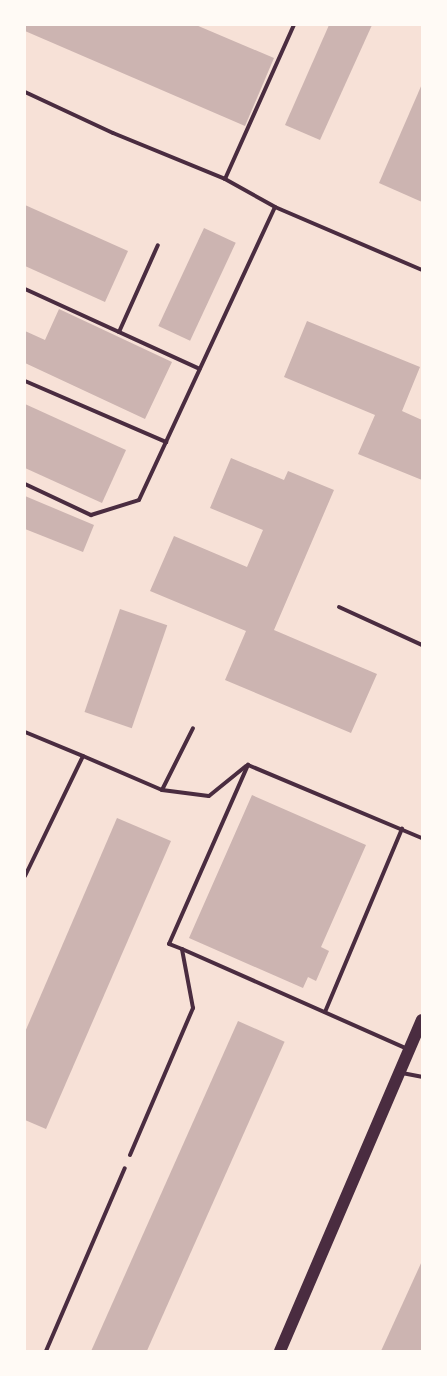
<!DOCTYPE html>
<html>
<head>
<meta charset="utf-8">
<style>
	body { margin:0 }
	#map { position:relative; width:447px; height:1376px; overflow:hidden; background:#f7e1d7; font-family:Ubuntu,sans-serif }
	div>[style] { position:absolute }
	.building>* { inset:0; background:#ccb4b1; transform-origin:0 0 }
	.service>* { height:4px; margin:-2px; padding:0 2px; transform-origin:2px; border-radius:2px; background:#4a2c40 }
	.primary>* { height:12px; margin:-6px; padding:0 6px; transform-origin:6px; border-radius:6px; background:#4a2c40 }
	span { translate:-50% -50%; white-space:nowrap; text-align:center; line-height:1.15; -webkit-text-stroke:4.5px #fffaf5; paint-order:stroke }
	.frame { position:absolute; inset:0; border:26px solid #fffaf5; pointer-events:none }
</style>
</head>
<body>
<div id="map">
	<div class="building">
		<div style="clip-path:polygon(25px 25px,196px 25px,274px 58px,245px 126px,25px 31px)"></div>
		<div style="clip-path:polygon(329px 25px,372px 25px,320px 140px,285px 125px)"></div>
		<div style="clip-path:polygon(422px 84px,422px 202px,379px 183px)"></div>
		<div style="clip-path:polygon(25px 205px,128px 251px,105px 302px,25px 266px)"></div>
		<div style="left:204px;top:228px;width:35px;height:108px;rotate:25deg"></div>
		<div style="clip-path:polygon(59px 309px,172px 362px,145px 419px,25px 363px,25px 331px,45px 340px)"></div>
		<div style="clip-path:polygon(307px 321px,420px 367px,402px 411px,422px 420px,422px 480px,358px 454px,375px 415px,284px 377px)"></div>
		<div style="clip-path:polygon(25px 404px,126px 450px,102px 503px,25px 468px)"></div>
		<div style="clip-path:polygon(231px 458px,284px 480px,288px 471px,334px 490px,274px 630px,377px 674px,351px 733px,225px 680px,246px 631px,150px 591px,174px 536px,247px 567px,263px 530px,210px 508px)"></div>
		<div style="clip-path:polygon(25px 496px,94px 525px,83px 552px,25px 529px)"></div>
		<div style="left:120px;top:609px;width:50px;height:109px;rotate:19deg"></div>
		<div style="clip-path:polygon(252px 795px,366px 845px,321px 947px,329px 951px,316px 981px,308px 977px,303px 988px,189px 938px)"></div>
		<div style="clip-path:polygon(117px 818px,171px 841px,46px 1129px,25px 1120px,25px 1032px)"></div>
		<div style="left:238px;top:1021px;width:51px;height:360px;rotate:24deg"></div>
		<div style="clip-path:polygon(422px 1261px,422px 1351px,381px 1351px)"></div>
	</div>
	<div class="service">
		<div style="left:25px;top:92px;width:97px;rotate:25deg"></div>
		<div style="left:113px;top:133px;width:121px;rotate:22.3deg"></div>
		<div style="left:225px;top:179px;width:57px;rotate:29.2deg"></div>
		<div style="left:275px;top:207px;width:160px;rotate:23.2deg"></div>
		<div style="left:225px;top:179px;width:169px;rotate:-65.9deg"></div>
		<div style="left:25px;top:289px;width:192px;rotate:24.6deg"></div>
		<div style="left:119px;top:332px;width:95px;rotate:-65.9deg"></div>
		<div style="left:25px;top:381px;width:154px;rotate:23.4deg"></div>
		<div style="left:25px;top:484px;width:73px;rotate:25.2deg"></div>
		<div style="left:91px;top:515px;width:50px;rotate:-17.4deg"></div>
		<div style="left:139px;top:500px;width:323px;rotate:-65.1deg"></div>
		<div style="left:339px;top:607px;width:91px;rotate:24.6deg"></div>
		<div style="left:25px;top:732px;width:63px;rotate:22.5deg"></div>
		<div style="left:162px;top:790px;width:69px;rotate:-63.4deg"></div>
		<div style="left:25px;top:876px;width:133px;rotate:-64.2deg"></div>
		<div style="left:83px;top:756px;width:86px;rotate:23.3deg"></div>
		<div style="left:162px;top:790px;width:47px;rotate:7.3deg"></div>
		<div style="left:209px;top:796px;width:48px;rotate:-39deg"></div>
		<div style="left:182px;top:949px;width:247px;rotate:23.9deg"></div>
		<div style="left:325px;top:1012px;width:199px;rotate:-67.2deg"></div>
		<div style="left:402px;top:1073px;width:20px;rotate:11deg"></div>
		<div style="left:130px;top:1155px;width:160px;rotate:-66.8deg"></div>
		<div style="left:193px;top:1008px;width:60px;rotate:-100.6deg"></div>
		<div style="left:182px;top:949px;width:14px;rotate:-159deg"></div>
		<div style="left:169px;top:944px;width:196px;rotate:-66.2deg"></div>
		<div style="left:248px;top:765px;width:189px;rotate:22.8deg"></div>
		<div style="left:46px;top:1351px;width:199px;rotate:-66.7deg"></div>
	</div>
	<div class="primary">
		<div style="left:280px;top:1351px;width:360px;rotate:-66.8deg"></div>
	</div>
	<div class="frame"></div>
</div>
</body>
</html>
